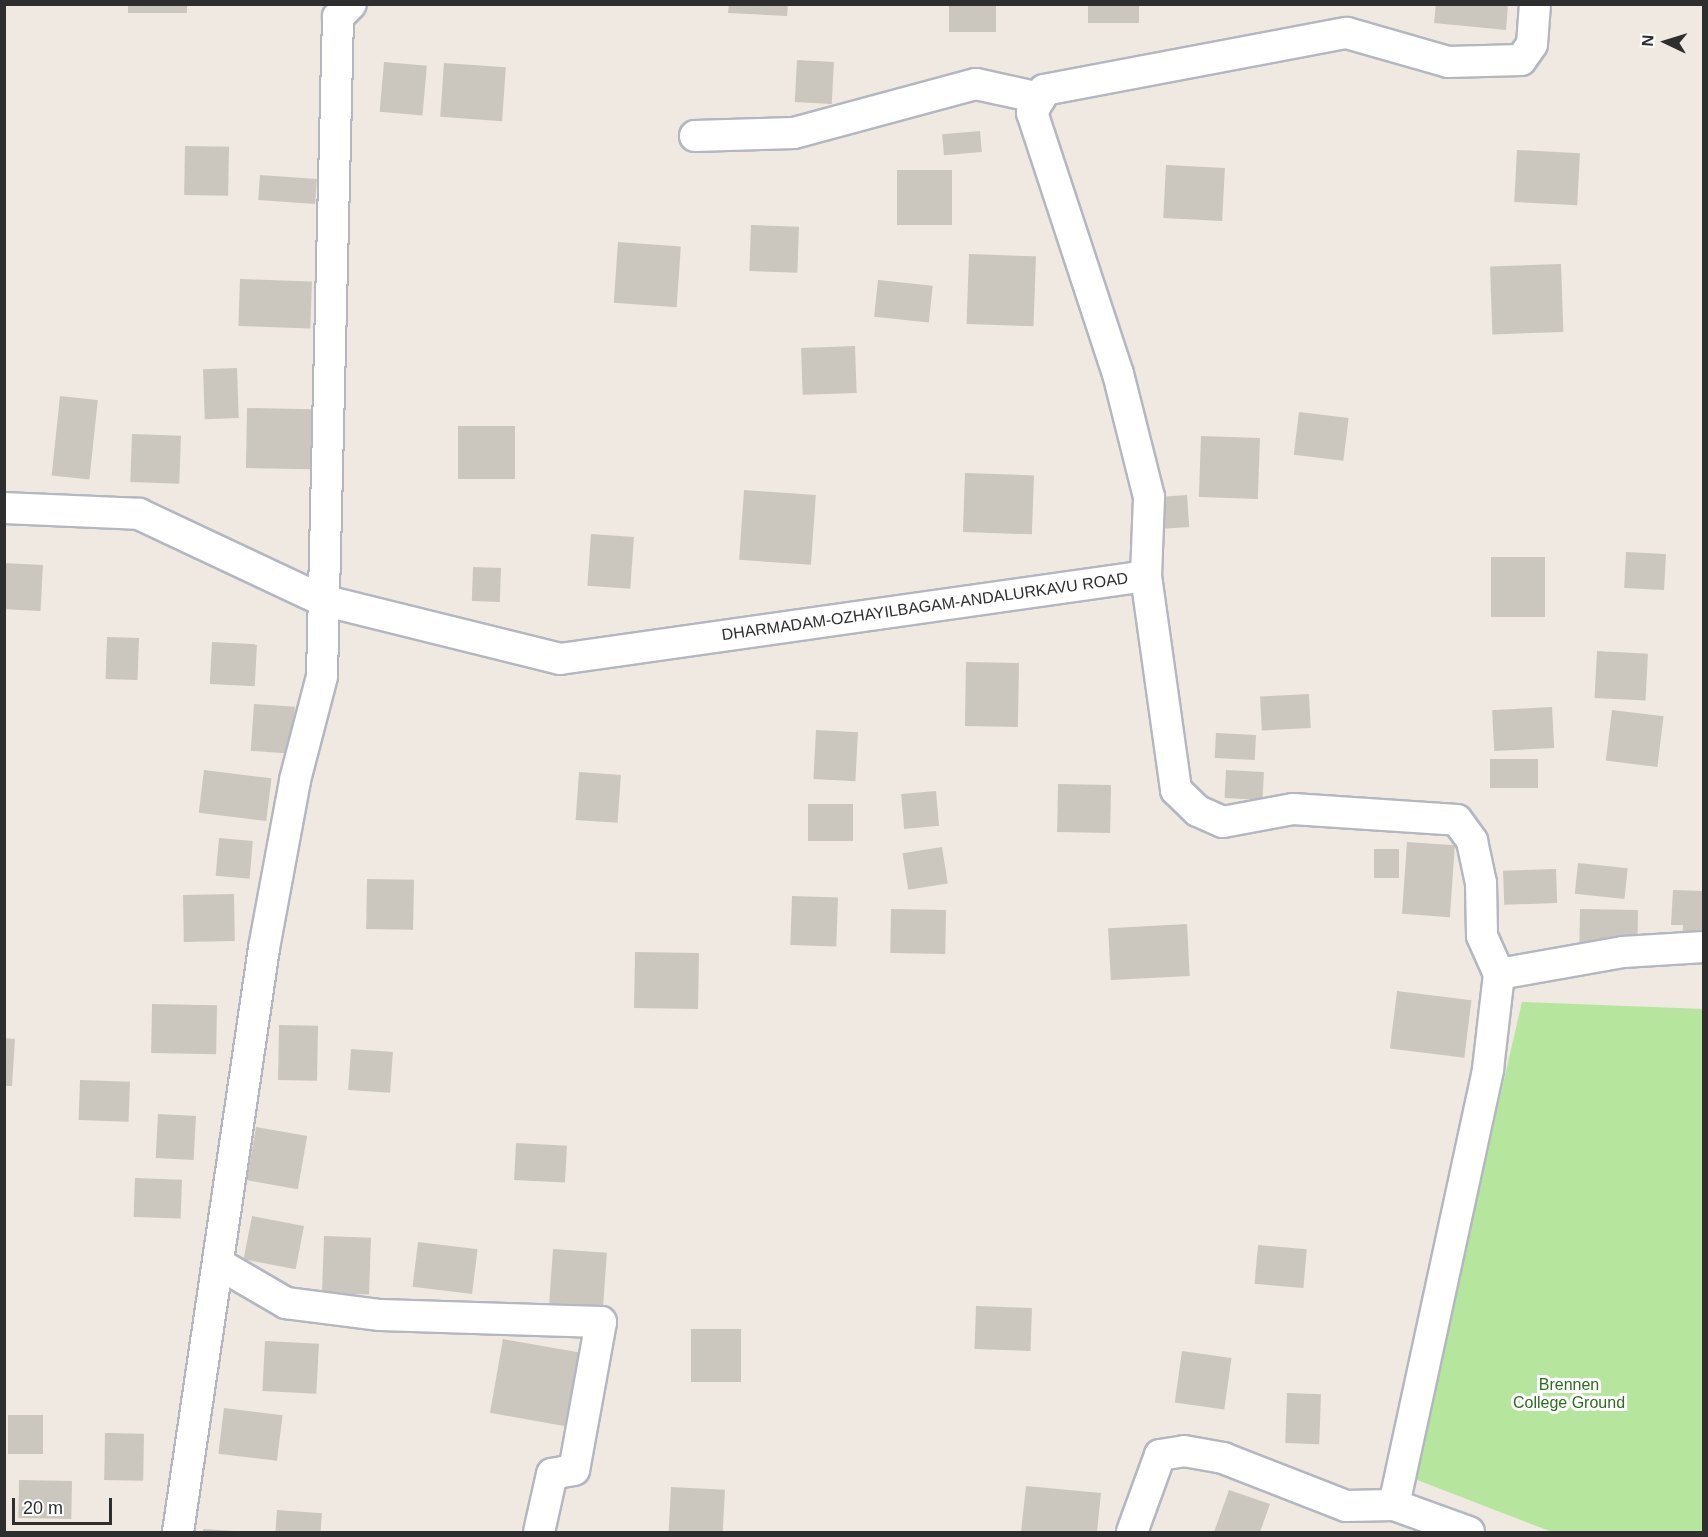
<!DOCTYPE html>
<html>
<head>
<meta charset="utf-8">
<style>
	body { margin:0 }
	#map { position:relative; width:1708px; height:1537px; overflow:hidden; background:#efe9e1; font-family:Helvetica,sans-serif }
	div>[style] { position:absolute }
	.green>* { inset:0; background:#b6e59e }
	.building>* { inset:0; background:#cbc7bf; transform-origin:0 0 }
	.roads { filter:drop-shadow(2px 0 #b4b7c1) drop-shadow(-2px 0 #b4b7c1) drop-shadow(0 2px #b4b7c1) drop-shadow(0 -2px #b4b7c1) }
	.street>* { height:30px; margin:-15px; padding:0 15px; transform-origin:15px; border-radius:15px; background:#fff }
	span { translate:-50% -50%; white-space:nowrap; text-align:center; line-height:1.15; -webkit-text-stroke:6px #fff; paint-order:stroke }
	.street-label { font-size:16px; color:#2e2e2e }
	.park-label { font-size:16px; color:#2c6e1b }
	.frame { position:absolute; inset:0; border:6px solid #2e2e2e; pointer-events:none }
	.north { position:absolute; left:1636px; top:12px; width:60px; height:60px; -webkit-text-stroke:4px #fff; paint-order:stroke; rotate:274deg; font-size:16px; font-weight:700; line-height:24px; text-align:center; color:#2e2e2e }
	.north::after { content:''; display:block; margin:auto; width:21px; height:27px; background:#2e2e2e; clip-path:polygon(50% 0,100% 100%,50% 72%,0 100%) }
	.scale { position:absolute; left:12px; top:1498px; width:100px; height:27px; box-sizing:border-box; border:3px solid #2e2e2e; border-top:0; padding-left:8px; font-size:18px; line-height:21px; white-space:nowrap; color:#2e2e2e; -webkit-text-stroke:4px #fff; paint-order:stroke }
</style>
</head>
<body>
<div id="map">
	<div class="green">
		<div style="clip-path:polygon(1522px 1002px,1703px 1009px,1703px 1532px,1552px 1532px,1412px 1478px)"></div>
	</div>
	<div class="building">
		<div style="left:128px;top:4px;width:59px;height:9px"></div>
		<div style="clip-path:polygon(729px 4px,788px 4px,787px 16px,728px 13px)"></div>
		<div style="left:949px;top:4px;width:47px;height:28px"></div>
		<div style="left:1088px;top:4px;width:51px;height:19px"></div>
		<div style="clip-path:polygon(1436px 4px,1508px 4px,1506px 30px,1434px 23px)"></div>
		<div style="left:797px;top:60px;width:37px;height:42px;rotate:3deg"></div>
		<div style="left:384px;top:62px;width:43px;height:50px;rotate:5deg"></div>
		<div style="left:444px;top:63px;width:62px;height:54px;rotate:4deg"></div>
		<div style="left:980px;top:131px;width:21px;height:38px;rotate:85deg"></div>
		<div style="left:185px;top:146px;width:44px;height:49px;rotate:1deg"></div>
		<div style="left:1517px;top:150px;width:63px;height:52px;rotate:3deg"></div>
		<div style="left:1166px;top:165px;width:59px;height:53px;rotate:3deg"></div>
		<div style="left:952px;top:170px;width:55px;height:55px;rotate:90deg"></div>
		<div style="left:260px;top:175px;width:57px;height:25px;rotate:4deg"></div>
		<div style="left:751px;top:225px;width:48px;height:46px;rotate:2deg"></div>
		<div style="left:618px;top:242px;width:63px;height:61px;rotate:4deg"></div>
		<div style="left:969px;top:254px;width:67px;height:70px;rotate:2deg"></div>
		<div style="left:1561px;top:264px;width:68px;height:71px;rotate:88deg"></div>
		<div style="left:240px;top:279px;width:72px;height:47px;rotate:2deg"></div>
		<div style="left:878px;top:280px;width:55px;height:37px;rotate:6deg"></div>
		<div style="left:855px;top:346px;width:47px;height:54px;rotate:88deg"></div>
		<div style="left:237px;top:368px;width:50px;height:34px;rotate:88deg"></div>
		<div style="left:60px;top:396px;width:38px;height:80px;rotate:6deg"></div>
		<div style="left:247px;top:408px;width:65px;height:60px;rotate:1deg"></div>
		<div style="left:1299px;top:412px;width:50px;height:43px;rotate:7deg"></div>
		<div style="left:458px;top:426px;width:57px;height:53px"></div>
		<div style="left:132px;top:434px;width:49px;height:48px;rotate:2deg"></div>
		<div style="left:1201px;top:436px;width:59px;height:61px;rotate:2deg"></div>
		<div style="left:965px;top:473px;width:69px;height:59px;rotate:2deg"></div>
		<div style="left:744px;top:490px;width:72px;height:70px;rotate:4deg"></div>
		<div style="left:1187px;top:495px;width:32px;height:26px;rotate:86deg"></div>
		<div style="left:591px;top:534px;width:43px;height:52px;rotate:4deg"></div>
		<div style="left:1626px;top:552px;width:40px;height:36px;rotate:3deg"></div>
		<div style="left:1545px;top:557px;width:60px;height:54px;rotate:90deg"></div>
		<div style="left:4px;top:563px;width:39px;height:46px;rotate:3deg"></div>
		<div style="left:501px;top:568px;width:34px;height:28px;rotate:92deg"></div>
		<div style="left:107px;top:637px;width:32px;height:42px;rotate:2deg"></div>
		<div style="left:212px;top:642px;width:45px;height:42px;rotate:3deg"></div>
		<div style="left:1597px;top:651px;width:51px;height:47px;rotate:3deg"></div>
		<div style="left:966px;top:662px;width:53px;height:64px;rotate:1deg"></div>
		<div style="left:1309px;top:694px;width:34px;height:49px;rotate:87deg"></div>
		<div style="left:254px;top:704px;width:41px;height:47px;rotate:4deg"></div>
		<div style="left:1552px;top:707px;width:41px;height:60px;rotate:87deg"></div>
		<div style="left:1612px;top:710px;width:52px;height:51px;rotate:7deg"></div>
		<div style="left:816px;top:730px;width:42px;height:49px;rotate:3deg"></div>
		<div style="left:1216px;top:733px;width:40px;height:25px;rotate:3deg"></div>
		<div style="left:1538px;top:759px;width:29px;height:48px;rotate:90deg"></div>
		<div style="left:204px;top:770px;width:68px;height:43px;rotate:7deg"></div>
		<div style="left:1226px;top:770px;width:38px;height:28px;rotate:3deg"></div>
		<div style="left:579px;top:772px;width:42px;height:48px;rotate:4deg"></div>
		<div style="left:1058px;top:784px;width:53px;height:48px;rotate:1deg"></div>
		<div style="left:936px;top:791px;width:35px;height:35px;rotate:85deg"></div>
		<div style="left:853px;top:804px;width:37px;height:45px;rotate:90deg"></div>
		<div style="left:219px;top:838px;width:34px;height:38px;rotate:5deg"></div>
		<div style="left:1407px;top:842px;width:48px;height:72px;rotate:4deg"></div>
		<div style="left:942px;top:847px;width:37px;height:40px;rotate:81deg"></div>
		<div style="left:1374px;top:849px;width:25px;height:29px"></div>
		<div style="left:1578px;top:863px;width:50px;height:31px;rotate:6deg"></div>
		<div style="left:1556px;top:869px;width:34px;height:53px;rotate:88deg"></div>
		<div style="left:367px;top:879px;width:47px;height:50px;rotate:1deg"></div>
		<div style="clip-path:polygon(1673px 890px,1704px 891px,1704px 942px,1682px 941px,1683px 925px,1671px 925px)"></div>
		<div style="left:234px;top:894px;width:47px;height:51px;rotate:89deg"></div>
		<div style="left:792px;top:896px;width:46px;height:49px;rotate:2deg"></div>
		<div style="left:891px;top:909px;width:55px;height:44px;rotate:1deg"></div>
		<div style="left:1580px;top:909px;width:58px;height:35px;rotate:1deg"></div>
		<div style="left:1187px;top:924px;width:52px;height:79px;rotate:87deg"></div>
		<div style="left:635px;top:952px;width:64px;height:56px;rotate:1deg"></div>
		<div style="left:1397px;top:991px;width:75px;height:58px;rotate:7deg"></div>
		<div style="left:152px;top:1004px;width:65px;height:49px;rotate:1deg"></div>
		<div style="left:279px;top:1025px;width:39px;height:55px;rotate:1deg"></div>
		<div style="clip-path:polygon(4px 1038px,15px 1039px,12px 1086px,4px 1086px)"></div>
		<div style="left:351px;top:1049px;width:42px;height:41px;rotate:4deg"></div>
		<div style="left:80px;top:1080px;width:50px;height:40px;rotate:2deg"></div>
		<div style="left:158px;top:1114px;width:38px;height:44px;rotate:3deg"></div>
		<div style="left:256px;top:1127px;width:52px;height:54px;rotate:10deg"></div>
		<div style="left:516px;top:1143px;width:51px;height:37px;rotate:3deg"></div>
		<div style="left:135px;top:1178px;width:47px;height:39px;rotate:2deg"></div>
		<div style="left:252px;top:1216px;width:53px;height:44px;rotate:11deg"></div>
		<div style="left:324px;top:1236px;width:47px;height:57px;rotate:2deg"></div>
		<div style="left:418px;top:1242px;width:60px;height:45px;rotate:7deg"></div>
		<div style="left:1258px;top:1245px;width:49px;height:39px;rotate:5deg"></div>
		<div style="left:553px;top:1249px;width:54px;height:54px;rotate:4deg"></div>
		<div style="left:976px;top:1306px;width:56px;height:43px;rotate:2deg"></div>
		<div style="left:691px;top:1329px;width:50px;height:53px"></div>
		<div style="left:503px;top:1339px;width:78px;height:75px;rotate:10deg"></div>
		<div style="left:265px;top:1341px;width:54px;height:50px;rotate:3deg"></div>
		<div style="left:1182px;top:1351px;width:50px;height:52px;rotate:8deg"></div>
		<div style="left:1287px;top:1393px;width:34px;height:50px;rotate:2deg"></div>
		<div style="left:224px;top:1408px;width:59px;height:46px;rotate:7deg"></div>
		<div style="left:8px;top:1415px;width:35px;height:39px"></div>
		<div style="left:105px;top:1433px;width:39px;height:47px;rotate:1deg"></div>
		<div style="left:19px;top:1480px;width:53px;height:38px;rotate:1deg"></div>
		<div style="clip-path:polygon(1026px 1486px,1101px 1493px,1097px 1532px,1021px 1532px)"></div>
		<div style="left:671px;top:1487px;width:54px;height:45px;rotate:3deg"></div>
		<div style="clip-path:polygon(1229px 1490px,1270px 1504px,1260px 1532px,1214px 1532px)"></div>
		<div style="left:277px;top:1510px;width:45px;height:22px;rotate:4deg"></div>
		<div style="clip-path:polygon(203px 1529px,235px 1531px,235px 1532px,203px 1532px)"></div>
	</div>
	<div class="roads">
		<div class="street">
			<div style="left:695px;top:136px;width:99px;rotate:-1.7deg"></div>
			<div style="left:794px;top:133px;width:188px;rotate:-15.1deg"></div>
			<div style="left:976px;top:84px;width:66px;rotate:12.3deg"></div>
			<div style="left:4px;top:508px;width:135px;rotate:2.5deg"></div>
			<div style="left:139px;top:514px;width:202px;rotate:25.2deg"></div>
			<div style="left:322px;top:600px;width:245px;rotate:13.9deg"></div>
			<div style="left:560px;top:659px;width:592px;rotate:-8.06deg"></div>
			<div style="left:1146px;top:576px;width:79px;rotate:-87.8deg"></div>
			<div style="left:1149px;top:497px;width:127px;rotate:-104.1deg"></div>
			<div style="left:1118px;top:374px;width:275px;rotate:-108.2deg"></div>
			<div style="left:1032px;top:113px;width:26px;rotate:-62deg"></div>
			<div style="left:1044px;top:90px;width:308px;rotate:-10.7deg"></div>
			<div style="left:1347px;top:33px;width:105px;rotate:16deg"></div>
			<div style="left:1448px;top:62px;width:73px;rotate:-1.6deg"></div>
			<div style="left:1521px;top:60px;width:19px;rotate:-55deg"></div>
			<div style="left:1532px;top:44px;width:40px;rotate:-85.7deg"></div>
			<div style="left:1146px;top:576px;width:216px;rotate:82deg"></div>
			<div style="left:1176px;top:790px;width:30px;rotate:44deg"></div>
			<div style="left:1198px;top:811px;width:27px;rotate:24deg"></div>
			<div style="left:1223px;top:822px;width:71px;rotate:-10.5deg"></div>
			<div style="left:1293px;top:809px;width:164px;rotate:3.8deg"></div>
			<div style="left:1457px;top:820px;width:26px;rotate:54deg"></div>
			<div style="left:1472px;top:841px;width:43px;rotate:77.9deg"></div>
			<div style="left:1481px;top:883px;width:53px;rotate:88.9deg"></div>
			<div style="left:1482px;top:936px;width:42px;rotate:65.9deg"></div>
			<div style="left:1499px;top:974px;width:126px;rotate:-10.1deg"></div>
			<div style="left:1623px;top:952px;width:81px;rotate:-3.5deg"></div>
			<div style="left:219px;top:1264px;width:78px;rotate:30.2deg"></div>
			<div style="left:286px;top:1303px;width:95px;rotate:7.3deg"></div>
			<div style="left:380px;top:1315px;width:221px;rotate:1.8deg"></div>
			<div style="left:601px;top:1322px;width:150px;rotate:100.3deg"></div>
			<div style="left:574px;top:1470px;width:22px;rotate:170deg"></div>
			<div style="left:552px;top:1474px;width:59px;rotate:102.6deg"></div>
			<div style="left:178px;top:1532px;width:590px;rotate:-81.62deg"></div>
			<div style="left:264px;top:948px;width:171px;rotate:-79.5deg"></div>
			<div style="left:295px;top:780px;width:107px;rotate:-75.4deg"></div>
			<div style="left:322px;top:676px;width:659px;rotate:-88.61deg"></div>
			<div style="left:338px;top:17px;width:18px;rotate:-45deg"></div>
			<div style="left:1132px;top:1532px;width:82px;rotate:-70deg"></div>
			<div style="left:1160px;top:1455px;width:24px;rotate:-9deg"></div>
			<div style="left:1184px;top:1451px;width:40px;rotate:10deg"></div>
			<div style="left:1223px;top:1458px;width:132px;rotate:21.3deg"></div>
			<div style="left:1346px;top:1506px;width:48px;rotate:-1.2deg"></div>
			<div style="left:1469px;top:1532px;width:80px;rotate:-160.2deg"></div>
			<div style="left:1394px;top:1505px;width:446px;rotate:-77.8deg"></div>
			<div style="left:1488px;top:1069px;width:96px;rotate:-83.4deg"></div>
		</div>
	</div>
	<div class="street-label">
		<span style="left:925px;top:607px;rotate:-8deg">DHARMADAM-OZHAYILBAGAM-ANDALURKAVU ROAD</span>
	</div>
	<div class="park-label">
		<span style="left:1569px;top:1394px">Brennen<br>College Ground</span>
	</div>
	<div class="frame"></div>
	<div class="north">N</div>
	<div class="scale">20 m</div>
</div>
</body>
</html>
